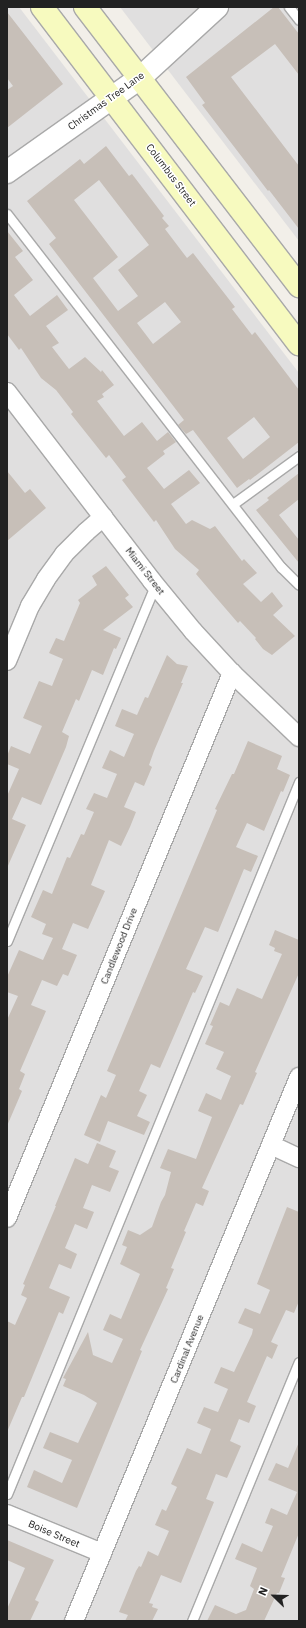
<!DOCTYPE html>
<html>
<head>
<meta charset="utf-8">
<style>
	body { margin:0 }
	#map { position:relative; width:306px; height:1628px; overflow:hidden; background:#f2efe9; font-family:"IBM Plex Sans",sans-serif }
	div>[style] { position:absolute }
	.residential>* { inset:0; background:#e0dfdf }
	.building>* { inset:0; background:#c7bfb8 }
	.roads { filter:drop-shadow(1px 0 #a9a9a9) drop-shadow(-1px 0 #a9a9a9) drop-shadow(0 1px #a9a9a9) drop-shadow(0 -1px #a9a9a9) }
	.service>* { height:9px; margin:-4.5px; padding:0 4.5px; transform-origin:4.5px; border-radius:4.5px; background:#fff }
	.minor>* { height:18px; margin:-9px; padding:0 9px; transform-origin:9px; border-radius:9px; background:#fff }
	.tertiary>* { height:22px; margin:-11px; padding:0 11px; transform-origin:11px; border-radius:11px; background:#fff }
	.secondary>* { height:22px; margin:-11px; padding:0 11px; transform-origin:11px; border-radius:11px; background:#f7fabf }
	span { translate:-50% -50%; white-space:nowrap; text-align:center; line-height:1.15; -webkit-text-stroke:3px #fff; paint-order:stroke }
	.street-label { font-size:10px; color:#222 }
	.frame { position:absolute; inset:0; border:8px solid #222; pointer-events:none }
	.north { position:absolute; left:254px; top:1576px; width:40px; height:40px; -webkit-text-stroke:3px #fff; paint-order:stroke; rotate:293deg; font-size:11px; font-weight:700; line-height:16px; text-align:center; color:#222 }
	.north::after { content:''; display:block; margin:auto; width:14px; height:18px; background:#222; clip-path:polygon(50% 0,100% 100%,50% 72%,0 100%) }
</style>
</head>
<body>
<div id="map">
	<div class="residential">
		<div style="clip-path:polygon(7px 7px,19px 7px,299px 373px,299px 1621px,7px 1621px)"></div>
		<div style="clip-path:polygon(120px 7px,299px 7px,299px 241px,181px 87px)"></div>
	</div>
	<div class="building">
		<div style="clip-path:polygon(274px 7px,278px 7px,299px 34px,299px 75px,275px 44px,231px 77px,299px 166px,299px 229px,269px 190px,268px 191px,202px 105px,205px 103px,186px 77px)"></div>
		<div style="clip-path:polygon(7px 12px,63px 84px,7px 128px,7px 90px,13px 86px,7px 78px)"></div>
		<div style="clip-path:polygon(evenodd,106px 146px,129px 176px,132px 174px,164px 216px,162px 218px,169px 226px,165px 229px,187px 258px,193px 253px,235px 307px,232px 309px,252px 335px,255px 332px,299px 390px,299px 442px,250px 480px,249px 479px,237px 488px,193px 430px,186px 434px,178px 425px,184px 420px,49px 244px,56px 238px,27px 201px,80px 159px,84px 164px,106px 146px,99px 180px,149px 245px,118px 270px,138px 296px,118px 311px,93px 278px,118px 257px,74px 200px,99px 180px,106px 146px,165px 302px,181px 322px,153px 344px,137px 323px,165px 302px,106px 146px,254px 417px,270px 437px,243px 459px,227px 438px,254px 417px)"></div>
		<div style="clip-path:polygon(7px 231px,23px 251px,15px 257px,33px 280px,14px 295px,30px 316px,57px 295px,68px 310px,46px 326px,59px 343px,52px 347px,69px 369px,85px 357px,101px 372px,102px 370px,114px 385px,102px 394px,104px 397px,97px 401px,124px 436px,142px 422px,157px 441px,168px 432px,176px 442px,163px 451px,165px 454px,147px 468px,164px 489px,189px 470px,200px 483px,171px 504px,186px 524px,192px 520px,210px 529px,215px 526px,242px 561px,244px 559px,257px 573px,243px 584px,261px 602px,272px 592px,283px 606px,273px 615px,295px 636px,272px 655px,263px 649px,255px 639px,256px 638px,240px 621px,238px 623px,213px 594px,196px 574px,199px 570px,175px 549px,156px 520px,154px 522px,122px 480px,126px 477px,109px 455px,106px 458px,71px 414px,73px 412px,56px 390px,41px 378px,21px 348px,19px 350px,7px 334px)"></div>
		<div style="clip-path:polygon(7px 471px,25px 493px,30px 489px,46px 508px,7px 541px)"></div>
		<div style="clip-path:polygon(299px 473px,299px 499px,279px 515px,299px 540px,299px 563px,256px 510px,269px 500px,267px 498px)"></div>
		<div style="clip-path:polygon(106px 566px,129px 595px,125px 598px,133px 607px,103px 630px,121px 638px,116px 649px,114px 648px,103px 675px,92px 670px,79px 701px,76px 699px,62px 732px,69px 736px,66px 747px,41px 805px,22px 797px,12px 819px,26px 825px,7px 868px,7px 796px,19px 769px,7px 764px,7px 756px,11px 746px,30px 754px,42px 726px,23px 718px,39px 681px,52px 686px,63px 659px,49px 653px,56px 638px,64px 641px,80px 603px,78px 600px,97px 585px,92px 576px)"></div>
		<div style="clip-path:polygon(167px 655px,177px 664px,188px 666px,181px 683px,183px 683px,154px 751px,149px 765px,152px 767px,144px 786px,135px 782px,124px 807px,136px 812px,130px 827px,121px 846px,109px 840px,91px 885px,105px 891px,88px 929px,73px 923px,62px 949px,77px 955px,68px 976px,63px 974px,57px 986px,42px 980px,31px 1005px,46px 1011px,20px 1071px,25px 1074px,19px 1089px,22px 1091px,7px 1126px,7px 1020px,18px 996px,7px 992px,7px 977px,19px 950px,43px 960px,53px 938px,42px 934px,46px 924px,31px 917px,43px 890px,52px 894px,67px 857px,70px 858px,81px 834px,84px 835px,94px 812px,86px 809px,94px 793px,107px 798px,117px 774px,102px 768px,110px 750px,124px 757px,134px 734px,115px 726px,122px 709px,137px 715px,145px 697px,148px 698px)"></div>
		<div style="clip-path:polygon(248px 741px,282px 756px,277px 769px,290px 775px,283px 792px,281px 791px,264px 831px,247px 823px,236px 847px,258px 856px,251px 872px,244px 869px,218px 932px,205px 927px,186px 969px,203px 976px,195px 993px,193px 992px,160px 1068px,151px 1064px,139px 1091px,147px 1095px,137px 1116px,150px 1122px,144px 1135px,108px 1121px,100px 1142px,84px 1135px,101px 1095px,106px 1098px,116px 1075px,107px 1071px,217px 810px,215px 809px,232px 774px,234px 774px)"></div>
		<div style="clip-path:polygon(275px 930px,299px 940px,299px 973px,255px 1072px,257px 1073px,243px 1105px,240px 1104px,202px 1188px,209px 1191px,203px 1206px,196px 1203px,184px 1231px,186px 1232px,171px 1268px,174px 1269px,166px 1288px,168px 1289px,140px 1350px,142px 1351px,77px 1508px,27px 1487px,34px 1470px,62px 1483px,72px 1460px,43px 1448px,50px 1432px,78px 1443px,97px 1403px,84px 1395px,63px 1386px,66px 1379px,63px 1378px,88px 1332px,93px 1355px,112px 1363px,123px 1339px,103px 1330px,110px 1314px,121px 1319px,140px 1274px,120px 1264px,127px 1247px,122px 1245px,128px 1230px,140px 1235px,152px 1227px,161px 1202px,165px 1195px,171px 1172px,160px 1168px,168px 1149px,196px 1159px,212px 1117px,198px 1111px,206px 1093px,221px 1100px,231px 1076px,216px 1069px,224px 1052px,205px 1044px,213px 1026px,210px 1025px,220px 1002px,229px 1006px,237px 988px,262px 999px,282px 954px,274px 951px,275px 948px,269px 945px)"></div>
		<div style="clip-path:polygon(97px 1143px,116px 1151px,109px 1167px,119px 1171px,110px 1192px,92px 1185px,83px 1208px,94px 1212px,87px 1229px,75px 1224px,65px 1248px,77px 1254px,71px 1269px,59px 1264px,49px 1288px,70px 1297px,63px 1314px,59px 1312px,24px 1397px,22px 1397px,7px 1432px,7px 1321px,15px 1325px,27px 1298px,21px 1295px,25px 1285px,23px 1284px,56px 1206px,55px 1206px,75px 1158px,88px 1164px)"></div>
		<div style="clip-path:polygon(287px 1207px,299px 1212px,299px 1301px,294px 1313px,286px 1310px,271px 1342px,278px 1345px,272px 1359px,267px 1356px,247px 1402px,256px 1406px,249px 1423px,239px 1419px,230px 1441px,241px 1446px,227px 1478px,216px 1474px,206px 1499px,214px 1502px,181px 1583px,161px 1575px,149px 1603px,153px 1604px,152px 1607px,158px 1609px,152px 1621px,125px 1621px,128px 1615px,119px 1612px,136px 1571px,139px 1566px,141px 1567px,148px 1551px,158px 1556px,169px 1531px,155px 1525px,162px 1509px,166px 1511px,177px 1487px,171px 1484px,187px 1448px,201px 1454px,211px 1429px,197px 1423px,204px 1407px,218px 1412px,228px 1389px,214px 1383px,221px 1367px,234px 1372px,252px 1334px,253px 1329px,238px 1323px,245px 1308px,260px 1314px,270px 1290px,257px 1284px)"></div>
		<div style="clip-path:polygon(299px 1442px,299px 1533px,281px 1577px,285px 1578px,279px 1593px,277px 1593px,264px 1621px,207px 1621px,215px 1605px,236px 1614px,246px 1610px,254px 1589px,250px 1586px,257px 1568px,235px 1559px,242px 1543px,262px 1552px,273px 1526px,265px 1523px,271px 1508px,287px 1515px,297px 1492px,268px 1480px,276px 1463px,288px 1468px)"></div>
		<div style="clip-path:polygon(7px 1540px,54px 1560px,35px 1600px,39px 1602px,30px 1621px,7px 1621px,7px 1609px,25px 1568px,7px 1560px)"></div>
	</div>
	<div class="roads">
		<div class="service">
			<div style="left:289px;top:7px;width:16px;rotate:52deg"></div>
			<div style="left:7px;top:214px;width:447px;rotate:52.2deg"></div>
			<div style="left:281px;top:567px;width:25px;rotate:45deg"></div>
			<div style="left:233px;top:504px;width:82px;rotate:-36deg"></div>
			<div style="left:7px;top:941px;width:386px;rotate:-67.4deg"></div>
			<div style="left:7px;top:1494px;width:770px;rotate:-67.7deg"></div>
			<div style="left:192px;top:1621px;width:280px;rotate:-67.6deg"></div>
		</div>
		<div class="minor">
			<div style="left:7px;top:392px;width:238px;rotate:52.5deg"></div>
			<div style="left:152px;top:581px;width:65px;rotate:50.6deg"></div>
			<div style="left:193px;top:631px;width:57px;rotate:47.1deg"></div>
			<div style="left:232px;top:673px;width:93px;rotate:43.7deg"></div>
			<div style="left:7px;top:661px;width:60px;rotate:-67.3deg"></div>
			<div style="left:30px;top:606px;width:31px;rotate:-59deg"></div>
			<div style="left:46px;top:579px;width:31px;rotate:-54deg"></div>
			<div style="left:64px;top:554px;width:31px;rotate:-45deg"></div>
			<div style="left:86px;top:532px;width:23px;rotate:-41deg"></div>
			<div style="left:271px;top:1145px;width:31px;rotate:25deg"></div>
			<div style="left:7px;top:1218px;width:590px;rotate:-67.57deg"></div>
			<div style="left:7px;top:1514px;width:103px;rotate:22.3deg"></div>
			<div style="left:74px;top:1621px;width:589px;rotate:-67.53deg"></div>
		</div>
		<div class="tertiary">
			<div style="left:7px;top:172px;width:163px;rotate:-35.3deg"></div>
			<div style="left:140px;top:78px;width:105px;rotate:-42.7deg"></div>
		</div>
		<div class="secondary">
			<div style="left:42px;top:7px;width:424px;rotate:52.7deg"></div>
			<div style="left:85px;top:7px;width:352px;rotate:52.5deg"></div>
		</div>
	</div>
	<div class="street-label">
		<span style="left:106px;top:101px;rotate:-36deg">Christmas Tree Lane</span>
		<span style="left:171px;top:175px;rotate:53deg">Columbus Street</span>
		<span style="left:145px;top:571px;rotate:52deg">Miami Street</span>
		<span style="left:119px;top:946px;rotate:-68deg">Candlewood Drive</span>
		<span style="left:187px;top:1349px;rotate:-68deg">Cardinal Avenue</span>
		<span style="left:54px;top:1534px;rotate:23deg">Boise Street</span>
	</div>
	<div class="frame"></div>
	<div class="north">N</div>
</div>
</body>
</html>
